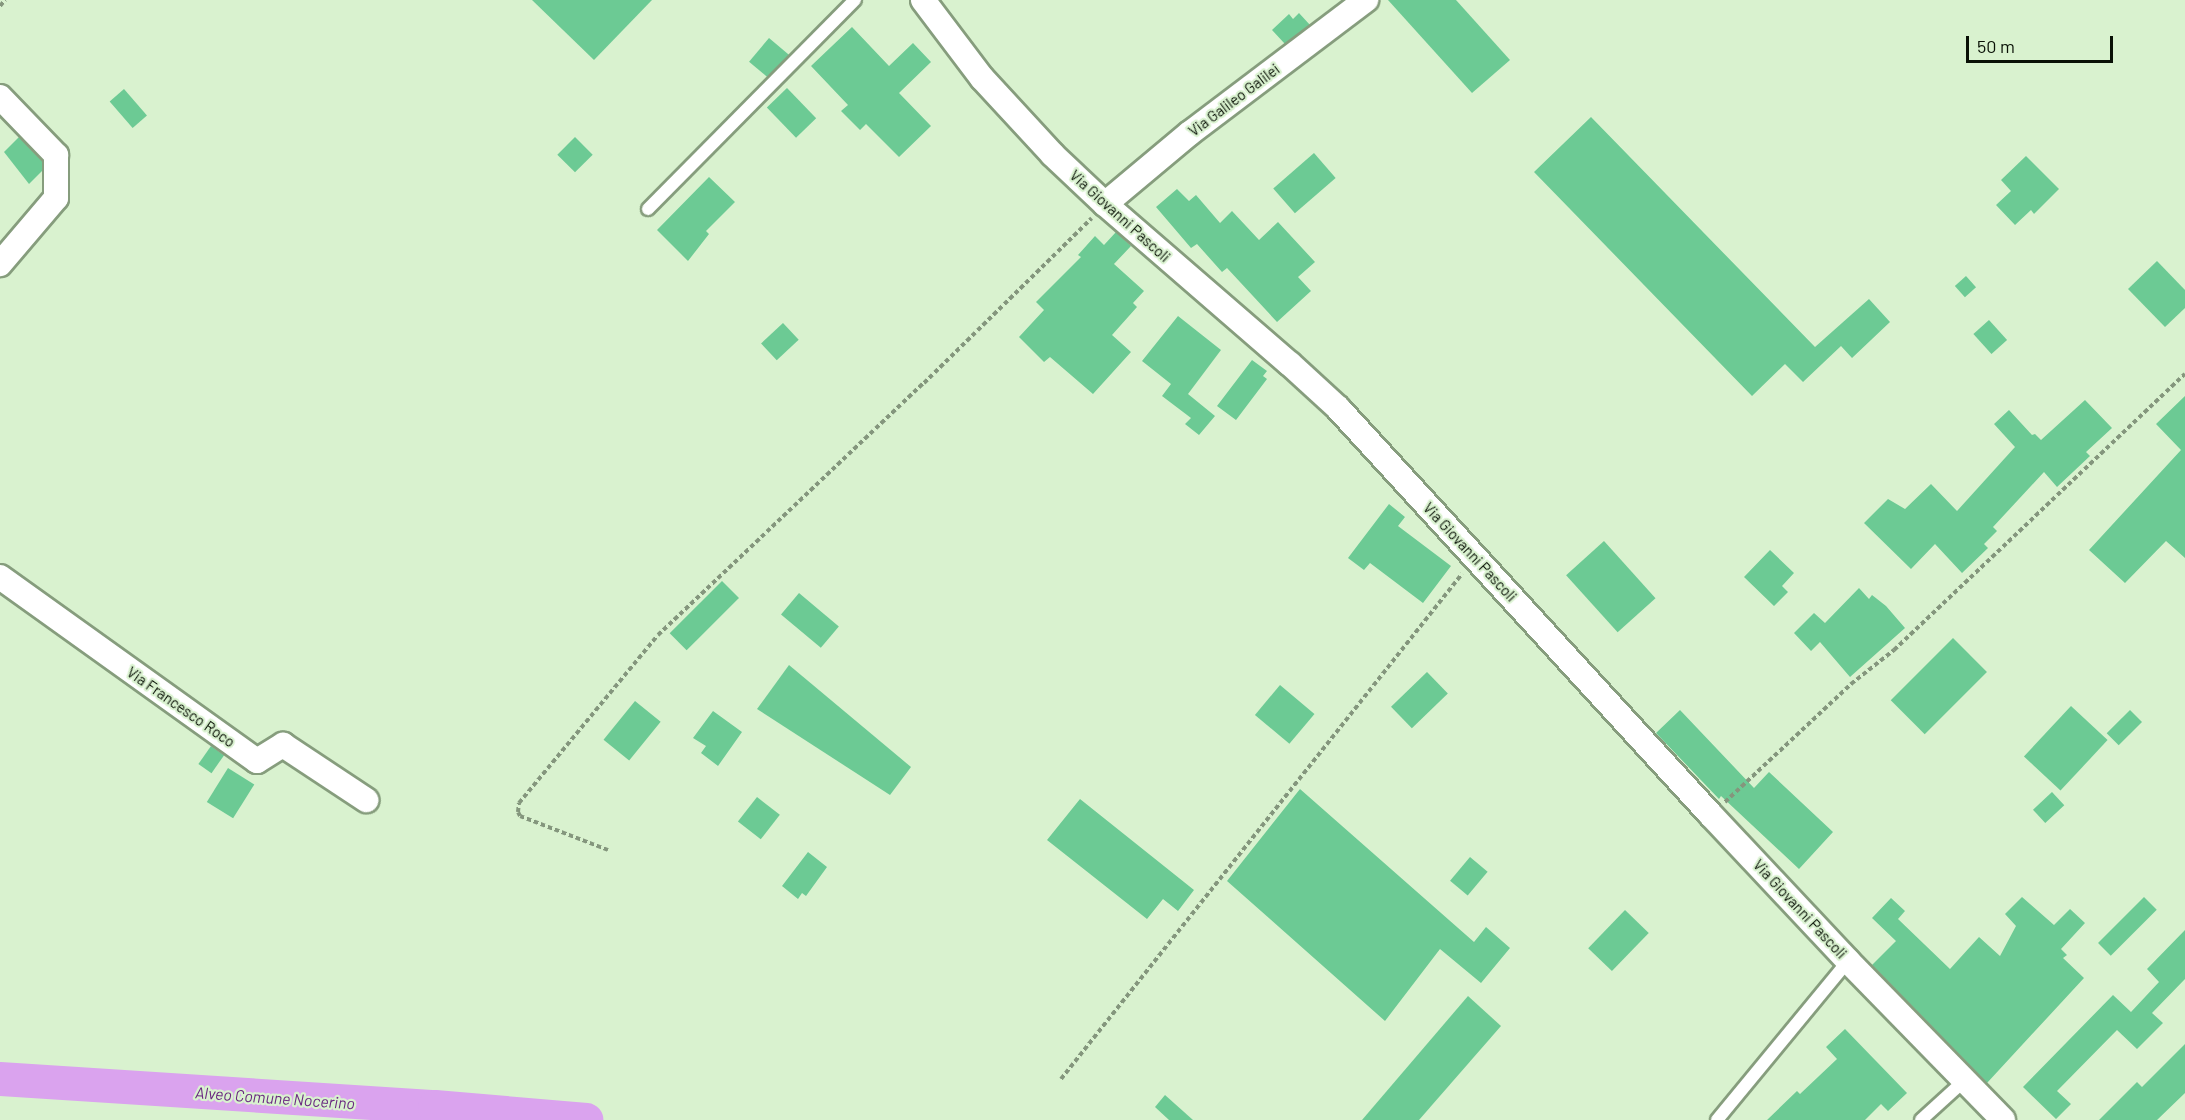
<!DOCTYPE html>
<html>
<head>
<meta charset="utf-8">
<style>
	body { margin:0 }
	#map { position:relative; width:2185px; height:1120px; overflow:hidden; background:#d9f2cf; font-family:Barlow,sans-serif }
	div>[style] { position:absolute }
	.river>* { height:34px; margin:-17px; padding:0 17px; transform-origin:17px; border-radius:17px; background:#daa3ee }
	.building>* { inset:0; background:#6cca94; transform-origin:0 0 }
	.path>* { height:4px; margin-top:-2px; transform-origin:0; background:repeating-linear-gradient(90deg,#84967d 0 4.5px,transparent 0 7.5px) }
	.roads { filter:drop-shadow(2px 0 #869d7d) drop-shadow(-2px 0 #869d7d) drop-shadow(0 2px #869d7d) drop-shadow(0 -2px #869d7d) }
	.lane>* { height:12px; margin:-6px; padding:0 6px; transform-origin:6px; border-radius:6px; background:#fff }
	.street>* { height:24px; margin:-12px; padding:0 12px; transform-origin:12px; border-radius:12px; background:#fff }
	span { translate:-50% -50%; white-space:nowrap; text-align:center; line-height:1.15; -webkit-text-stroke:4.5px #d9f2cf; paint-order:stroke }
	.street-label { font-size:15px; color:#091106 }
	.water-label { font-size:16px; color:#6a2880; font-style:italic }
	.scale { position:absolute; left:1966px; top:36px; width:147px; height:27px; box-sizing:border-box; border:3px solid #091106; border-top:0; padding-left:8px; font-size:18px; line-height:21px; white-space:nowrap; color:#091106; -webkit-text-stroke:4px #d9f2cf; paint-order:stroke }
</style>
</head>
<body>
<div id="map">
	<div class="river">
		<div style="left:0;top:1079px;width:436px;rotate:3.7deg"></div>
		<div style="left:435px;top:1107px;width:152px;rotate:4.9deg"></div>
	</div>
	<div class="building">
		<div style="clip-path:polygon(532px 0,652px 0,594px 60px)"></div>
		<div style="clip-path:polygon(1388px 0,1456px 0,1510px 60px,1472px 93px)"></div>
		<div style="clip-path:polygon(1299px 13px,1310px 25px,1285px 44px,1272px 30px,1289px 14px,1293px 19px)"></div>
		<div style="clip-path:polygon(852px 27px,889px 66px,913px 43px,931px 62px,899px 93px,931px 126px,899px 157px,866px 124px,860px 130px,841px 111px,848px 105px,811px 66px)"></div>
		<div style="left:769px;top:38px;width:26px;height:31px;rotate:40deg"></div>
		<div style="left:787px;top:88px;width:42px;height:28px;rotate:46deg"></div>
		<div style="left:124px;top:89px;width:35px;height:19px;rotate:49deg"></div>
		<div style="clip-path:polygon(1591px 117px,1815px 347px,1869px 299px,1890px 322px,1852px 358px,1841px 346px,1803px 382px,1785px 364px,1752px 396px,1534px 172px)"></div>
		<div style="clip-path:polygon(19px 137px,42px 161px,42px 171px,29px 184px,4px 152px)"></div>
		<div style="left:575px;top:137px;width:25px;height:25px;rotate:45deg"></div>
		<div style="left:1314px;top:153px;width:33px;height:54px;rotate:49deg"></div>
		<div style="clip-path:polygon(2026px 156px,2059px 189px,2034px 214px,2031px 210px,2015px 225px,1996px 205px,2011px 191px,2001px 180px)"></div>
		<div style="clip-path:polygon(709px 177px,735px 202px,706px 231px,709px 234px,688px 261px,657px 230px)"></div>
		<div style="clip-path:polygon(1177px 189px,1189px 201px,1196px 195px,1220px 223px,1232px 211px,1259px 240px,1278px 222px,1315px 262px,1298px 277px,1311px 291px,1277px 322px,1227px 268px,1222px 272px,1197px 244px,1191px 248px,1156px 207px)"></div>
		<div style="clip-path:polygon(1116px 232px,1131px 246px,1114px 264px,1144px 291px,1133px 303px,1137px 307px,1112px 335px,1131px 352px,1093px 394px,1050px 357px,1044px 362px,1019px 337px,1044px 310px,1036px 302px,1081px 257px,1078px 255px,1095px 236px,1104px 245px)"></div>
		<div style="clip-path:polygon(2157px 261px,2185px 290px,2185px 308px,2165px 327px,2128px 289px)"></div>
		<div style="left:1966px;top:276px;width:15px;height:15px;rotate:48deg"></div>
		<div style="clip-path:polygon(1178px 316px,1221px 350px,1188px 394px,1215px 416px,1199px 435px,1185px 424px,1191px 418px,1162px 396px,1171px 384px,1142px 361px)"></div>
		<div style="left:1989px;top:320px;width:27px;height:21px;rotate:48deg"></div>
		<div style="left:783px;top:323px;width:23px;height:30px;rotate:47deg"></div>
		<div style="clip-path:polygon(1252px 360px,1267px 371px,1263px 376px,1267px 379px,1236px 420px,1217px 406px)"></div>
		<div style="clip-path:polygon(2185px 396px,2185px 558px,2166px 541px,2125px 583px,2089px 550px,2181px 450px,2156px 424px)"></div>
		<div style="clip-path:polygon(2085px 400px,2112px 428px,2086px 452px,2090px 456px,2057px 487px,2044px 472px,1993px 527px,1997px 531px,1984px 544px,1988px 548px,1962px 573px,1935px 544px,1911px 569px,1864px 523px,1888px 499px,1905px 509px,1931px 484px,1957px 511px,2015px 447px,1994px 424px,2009px 410px,2032px 435px,2035px 434px,2041px 440px)"></div>
		<div style="clip-path:polygon(1389px 504px,1405px 517px,1398px 526px,1451px 566px,1423px 603px,1370px 563px,1364px 570px,1348px 558px)"></div>
		<div style="left:1604px;top:541px;width:77px;height:51px;rotate:48deg"></div>
		<div style="clip-path:polygon(1770px 550px,1794px 573px,1782px 586px,1788px 592px,1774px 606px,1744px 577px)"></div>
		<div style="left:722px;top:581px;width:24px;height:74px;rotate:45deg"></div>
		<div style="clip-path:polygon(1859px 588px,1869px 599px,1872px 595px,1886px 606px,1905px 628px,1850px 677px,1820px 642px,1811px 651px,1794px 633px,1814px 613px,1825px 623px)"></div>
		<div style="left:799px;top:593px;width:52px;height:28px;rotate:40deg"></div>
		<div style="left:1953px;top:638px;width:48px;height:88px;rotate:45deg"></div>
		<div style="clip-path:polygon(789px 665px,911px 767px,890px 795px,757px 709px)"></div>
		<div style="left:1427px;top:672px;width:30px;height:50px;rotate:46deg"></div>
		<div style="left:1280px;top:685px;width:45px;height:39px;rotate:40deg"></div>
		<div style="left:635px;top:701px;width:33px;height:50px;rotate:39deg"></div>
		<div style="left:2071px;top:706px;width:50px;height:69px;rotate:43deg"></div>
		<div style="clip-path:polygon(1680px 710px,1754px 788px,1769px 772px,1833px 832px,1799px 869px,1721px 796px,1719px 799px,1656px 733px)"></div>
		<div style="left:2130px;top:710px;width:17px;height:33px;rotate:45deg"></div>
		<div style="clip-path:polygon(713px 711px,742px 732px,718px 766px,701px 753px,706px 746px,693px 738px)"></div>
		<div style="left:211px;top:746px;width:16px;height:22px;rotate:35deg"></div>
		<div style="left:228px;top:768px;width:31px;height:40px;rotate:32deg"></div>
		<div style="clip-path:polygon(1300px 789px,1474px 942px,1486px 927px,1510px 948px,1481px 983px,1440px 949px,1385px 1021px,1227px 881px)"></div>
		<div style="left:2052px;top:792px;width:18px;height:26px;rotate:47deg"></div>
		<div style="left:757px;top:797px;width:29px;height:31px;rotate:38deg"></div>
		<div style="clip-path:polygon(1080px 799px,1194px 890px,1178px 911px,1163px 899px,1147px 919px,1047px 840px)"></div>
		<div style="clip-path:polygon(808px 852px,827px 867px,806px 896px,802px 893px,798px 899px,782px 886px)"></div>
		<div style="left:1470px;top:857px;width:23px;height:31px;rotate:40deg"></div>
		<div style="clip-path:polygon(2022px 897px,2054px 925px,2070px 909px,2085px 923px,2061px 949px,2067px 955px,2063px 958px,2084px 978px,1987px 1083px,1872px 965px,1896px 941px,1872px 918px,1891px 898px,1905px 911px,1898px 919px,1950px 969px,1979px 937px,2000px 956px,2016px 926px,2005px 914px)"></div>
		<div style="left:2144px;top:897px;width:18px;height:65px;rotate:45deg"></div>
		<div style="left:1625px;top:910px;width:33px;height:53px;rotate:44deg"></div>
		<div style="clip-path:polygon(2185px 930px,2185px 979px,2152px 1013px,2163px 1023px,2137px 1049px,2117px 1030px,2057px 1091px,2071px 1104px,2056px 1119px,2023px 1087px,2113px 995px,2131px 1012px,2159px 982px,2147px 969px)"></div>
		<div style="clip-path:polygon(1468px 996px,1501px 1026px,1419px 1120px,1362px 1120px)"></div>
		<div style="clip-path:polygon(1845px 1029px,1907px 1093px,1888px 1111px,1881px 1104px,1865px 1120px,1767px 1120px,1797px 1091px,1800px 1094px,1837px 1059px,1826px 1047px)"></div>
		<div style="clip-path:polygon(2185px 1044px,2185px 1093px,2157px 1120px,2099px 1120px,2137px 1082px,2142px 1087px)"></div>
		<div style="clip-path:polygon(1165px 1095px,1193px 1120px,1169px 1120px,1155px 1107px)"></div>
	</div>
	<div class="path">
		<div style="left:0;top:6px;width:8px;rotate:-50deg"></div>
		<div style="left:1725px;top:802px;width:173px;rotate:-43.1deg"></div>
		<div style="left:1851px;top:684px;width:55px;rotate:-38.3deg"></div>
		<div style="left:1894px;top:650px;width:401px;rotate:-43.5deg"></div>
		<div style="left:608px;top:850px;width:94px;rotate:-158.9deg"></div>
		<div style="left:520px;top:816px;width:4px;rotate:-117deg"></div>
		<div style="left:518px;top:812px;width:9px;rotate:-84deg"></div>
		<div style="left:519px;top:803px;width:218px;rotate:-50.4deg"></div>
		<div style="left:658px;top:635px;width:366px;rotate:-43.5deg"></div>
		<div style="left:924px;top:383px;width:235px;rotate:-44.5deg"></div>
		<div style="left:1061px;top:1079px;width:645px;rotate:-51.55deg"></div>
	</div>
	<div class="roads">
		<div class="lane">
			<div style="left:648px;top:209px;width:294px;rotate:-45.3deg"></div>
			<div style="left:1717px;top:1120px;width:206px;rotate:-50.5deg"></div>
			<div style="left:1921px;top:1120px;width:59px;rotate:-42.3deg"></div>
		</div>
		<div class="street">
			<div style="left:923px;top:0;width:98px;rotate:52.9deg"></div>
			<div style="left:982px;top:78px;width:105px;rotate:47.3deg"></div>
			<div style="left:1053px;top:155px;width:71px;rotate:43.3deg"></div>
			<div style="left:1105px;top:204px;width:245px;rotate:40.9deg"></div>
			<div style="left:1290px;top:364px;width:65px;rotate:42.5deg"></div>
			<div style="left:1338px;top:408px;width:552px;rotate:47.5deg"></div>
			<div style="left:1711px;top:815px;width:200px;rotate:46.8deg"></div>
			<div style="left:1848px;top:961px;width:222px;rotate:45.7deg"></div>
			<div style="left:0;top:97px;width:81px;rotate:46deg"></div>
			<div style="left:56px;top:155px;width:43px;rotate:90deg"></div>
			<div style="left:56px;top:198px;width:87px;rotate:130.3deg"></div>
			<div style="left:1105px;top:204px;width:111px;rotate:-39.9deg"></div>
			<div style="left:1190px;top:133px;width:221px;rotate:-37.1deg"></div>
			<div style="left:0;top:577px;width:316px;rotate:35.6deg"></div>
			<div style="left:257px;top:761px;width:31px;rotate:-32deg"></div>
			<div style="left:283px;top:745px;width:100px;rotate:33.5deg"></div>
		</div>
	</div>
	<div class="street-label">
		<span style="left:1234px;top:100px;rotate:-37deg">Via Galileo Galilei</span>
		<span style="left:1120px;top:216px;rotate:42deg">Via Giovanni Pascoli</span>
		<span style="left:1470px;top:552px;rotate:47deg">Via Giovanni Pascoli</span>
		<span style="left:181px;top:707px;rotate:35deg">Via Francesco Roco</span>
		<span style="left:1800px;top:909px;rotate:47deg">Via Giovanni Pascoli</span>
	</div>
	<div class="water-label">
		<span style="left:275px;top:1098px;rotate:4deg">Alveo Comune Nocerino</span>
	</div>
	<div class="scale">50 m</div>
</div>
</body>
</html>
